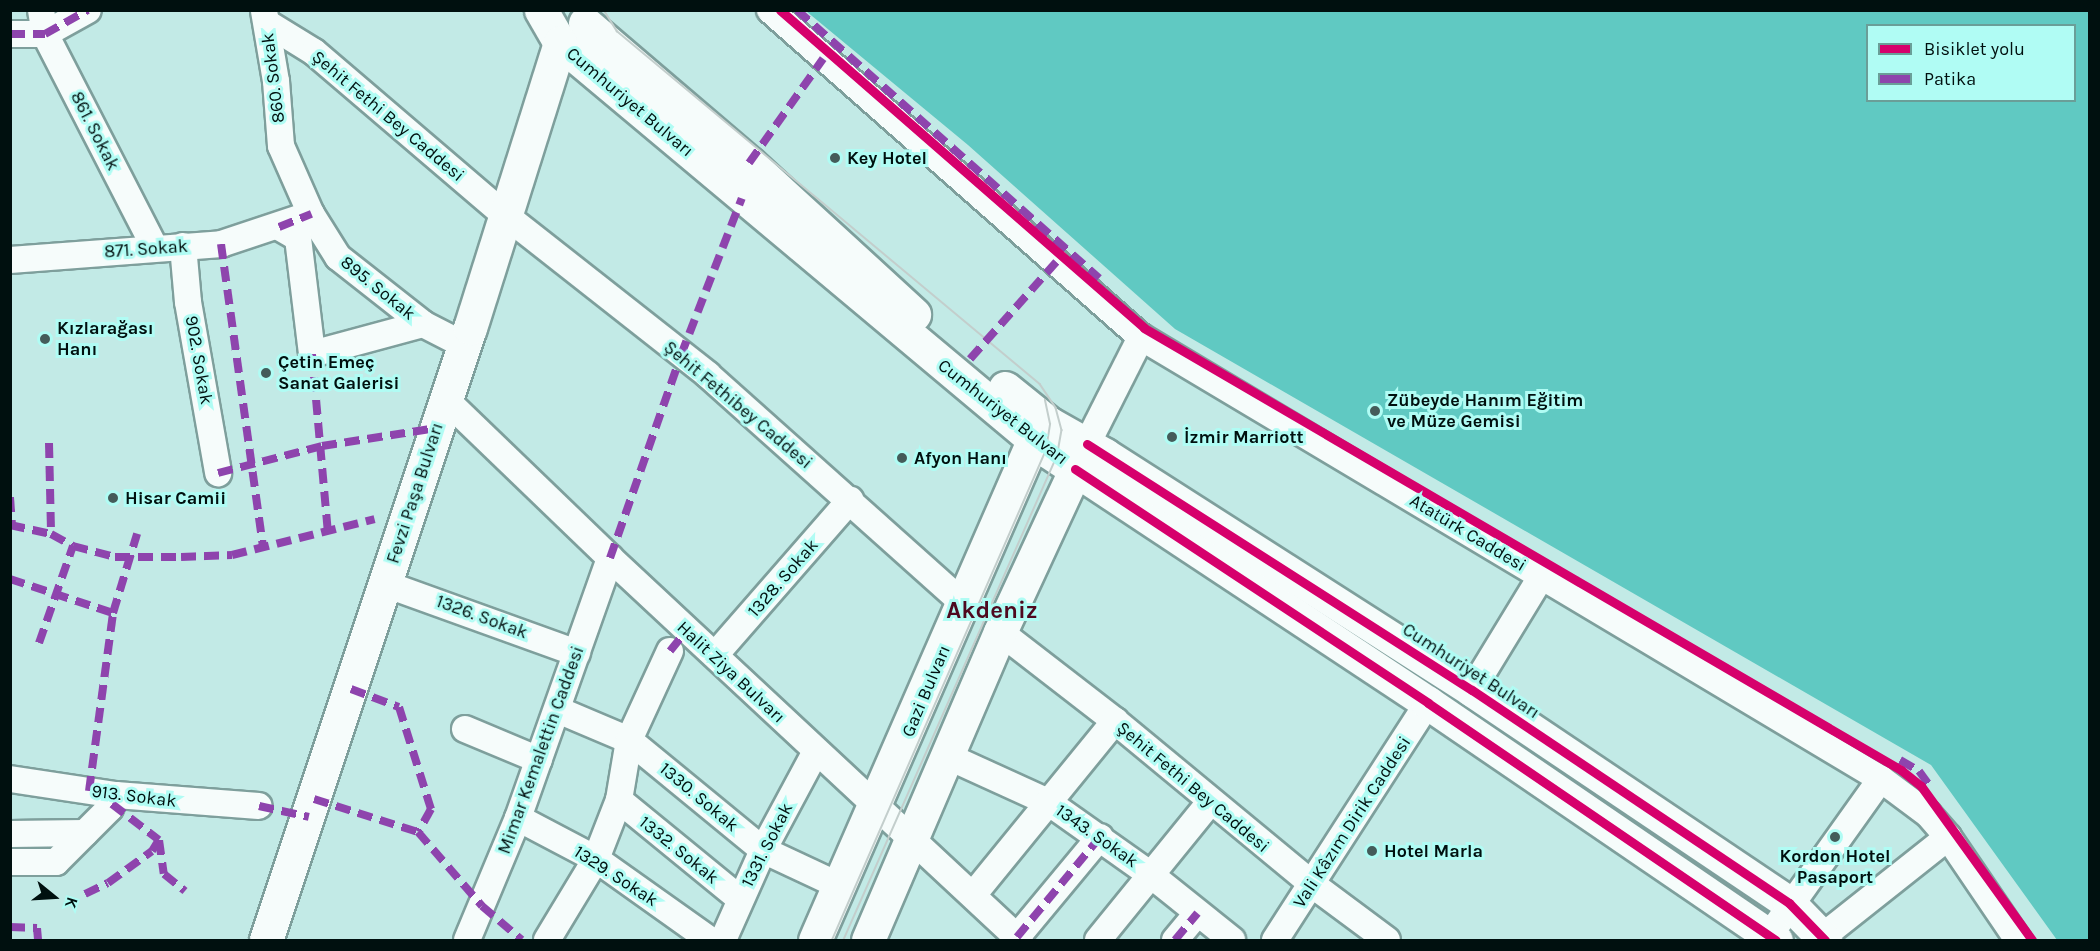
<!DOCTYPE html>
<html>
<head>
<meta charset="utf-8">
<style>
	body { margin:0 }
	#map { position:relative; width:2100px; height:951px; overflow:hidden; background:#c2eae6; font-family:Karla,sans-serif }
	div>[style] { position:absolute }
	.water>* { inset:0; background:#60c9c2 }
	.roads { filter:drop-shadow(2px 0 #7e9f9c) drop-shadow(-2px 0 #7e9f9c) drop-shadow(0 2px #7e9f9c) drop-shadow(0 -2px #7e9f9c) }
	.minor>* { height:26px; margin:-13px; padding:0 13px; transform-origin:13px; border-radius:13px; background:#f6fcfb }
	.major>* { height:33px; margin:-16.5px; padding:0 16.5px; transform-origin:16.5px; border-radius:16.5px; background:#f6fcfb }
	.tram>* { height:1.5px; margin:-0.75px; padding:0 0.75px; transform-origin:0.75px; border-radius:0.75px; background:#c3cecc }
	.quiet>* { height:8px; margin-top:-4px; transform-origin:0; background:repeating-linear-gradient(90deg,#8e44ad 0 15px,transparent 0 23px) }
	.cycleway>* { height:9px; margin:-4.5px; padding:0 4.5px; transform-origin:4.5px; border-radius:4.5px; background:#d6006c }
	.dots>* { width:16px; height:16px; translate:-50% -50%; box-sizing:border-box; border:3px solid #b0fcf4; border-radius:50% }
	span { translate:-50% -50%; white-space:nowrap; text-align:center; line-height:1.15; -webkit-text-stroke:6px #b0fcf4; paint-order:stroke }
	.street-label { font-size:18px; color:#00100f }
	.poi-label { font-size:18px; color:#00100f; font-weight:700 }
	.left { translate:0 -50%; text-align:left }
	.district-label { font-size:24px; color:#4e091f; font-weight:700 }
	.frame { position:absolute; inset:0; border:12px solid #00100f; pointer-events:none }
	.legend { position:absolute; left:1866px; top:24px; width:210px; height:78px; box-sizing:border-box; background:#b0fcf4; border:2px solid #6a9e98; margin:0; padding:8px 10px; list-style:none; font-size:18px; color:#00100f }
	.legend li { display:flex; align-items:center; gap:12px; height:30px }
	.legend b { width:30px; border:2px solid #6a9e98 }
	.north { position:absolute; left:24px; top:867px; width:60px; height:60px; -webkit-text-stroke:4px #b0fcf4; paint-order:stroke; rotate:108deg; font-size:16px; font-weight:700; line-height:24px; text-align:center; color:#00100f }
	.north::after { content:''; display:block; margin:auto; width:21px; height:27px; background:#00100f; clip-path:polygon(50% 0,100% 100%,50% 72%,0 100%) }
</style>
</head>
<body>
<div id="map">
	<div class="water">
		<div style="clip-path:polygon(evenodd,806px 11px,2089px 11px,2089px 940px,2057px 940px,1931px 765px,1175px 329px,968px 145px,806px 11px,1868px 26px,2074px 26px,2074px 100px,1868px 100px,1868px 26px)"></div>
	</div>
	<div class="roads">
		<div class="minor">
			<div style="left:41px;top:10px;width:24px;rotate:81deg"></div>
			<div style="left:45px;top:34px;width:241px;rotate:62.8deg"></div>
			<div style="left:770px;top:10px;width:495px;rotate:41.4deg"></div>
			<div style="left:1141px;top:337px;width:862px;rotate:30.85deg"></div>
			<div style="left:1881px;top:779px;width:59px;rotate:36.7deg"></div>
			<div style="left:1928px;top:814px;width:30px;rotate:49deg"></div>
			<div style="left:1948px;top:837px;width:125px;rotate:55.8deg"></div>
			<div style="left:264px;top:11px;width:71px;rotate:80.3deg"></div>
			<div style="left:276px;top:81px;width:65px;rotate:85.6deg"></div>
			<div style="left:281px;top:146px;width:74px;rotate:66.2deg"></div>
			<div style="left:311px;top:214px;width:51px;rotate:57.9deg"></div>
			<div style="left:338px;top:257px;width:108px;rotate:38.2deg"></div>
			<div style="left:423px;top:324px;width:46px;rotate:27.1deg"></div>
			<div style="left:267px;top:23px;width:55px;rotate:31.7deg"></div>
			<div style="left:314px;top:52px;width:251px;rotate:40.5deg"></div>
			<div style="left:505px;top:215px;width:258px;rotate:38.2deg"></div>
			<div style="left:708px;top:375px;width:343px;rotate:41.8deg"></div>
			<div style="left:10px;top:34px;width:35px"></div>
			<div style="left:45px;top:34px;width:49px;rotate:-29.2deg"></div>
			<div style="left:279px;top:227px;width:22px;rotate:30deg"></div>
			<div style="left:298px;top:238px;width:117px;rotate:83.1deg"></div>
			<div style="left:312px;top:354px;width:115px;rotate:-15.1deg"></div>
			<div style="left:183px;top:246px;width:56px;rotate:84.9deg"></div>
			<div style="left:188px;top:302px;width:174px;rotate:80deg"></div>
			<div style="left:10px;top:260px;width:212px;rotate:-4.3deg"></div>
			<div style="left:221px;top:244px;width:95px;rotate:-18.4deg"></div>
			<div style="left:446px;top:400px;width:228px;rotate:43.9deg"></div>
			<div style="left:610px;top:558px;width:560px;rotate:42.98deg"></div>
			<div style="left:1087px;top:444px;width:120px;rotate:-63.2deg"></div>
			<div style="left:385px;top:584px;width:204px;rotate:19.8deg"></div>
			<div style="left:1000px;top:632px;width:145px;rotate:37.7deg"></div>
			<div style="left:1115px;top:721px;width:257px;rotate:39.6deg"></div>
			<div style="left:1313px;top:885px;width:92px;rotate:36.6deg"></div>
			<div style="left:715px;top:655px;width:206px;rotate:-48.9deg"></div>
			<div style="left:1472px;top:690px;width:132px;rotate:-58.6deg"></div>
			<div style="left:558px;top:710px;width:77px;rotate:22.9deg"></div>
			<div style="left:629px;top:740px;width:173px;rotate:39.4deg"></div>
			<div style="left:763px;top:850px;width:85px;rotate:25.1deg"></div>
			<div style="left:465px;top:729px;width:80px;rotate:22.7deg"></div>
			<div style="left:947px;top:756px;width:111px;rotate:24.5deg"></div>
			<div style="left:1048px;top:802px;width:126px;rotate:35.3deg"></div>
			<div style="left:1151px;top:875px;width:104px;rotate:38.7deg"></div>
			<div style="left:10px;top:779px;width:107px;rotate:8.6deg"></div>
			<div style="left:116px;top:795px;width:143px;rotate:4.4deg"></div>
			<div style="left:619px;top:800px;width:156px;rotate:39.3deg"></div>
			<div style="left:518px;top:818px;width:88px;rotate:27.7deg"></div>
			<div style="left:596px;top:859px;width:140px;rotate:35.4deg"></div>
			<div style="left:10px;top:834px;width:75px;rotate:-0.8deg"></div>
			<div style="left:10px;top:862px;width:46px"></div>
			<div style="left:56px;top:862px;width:76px;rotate:-45deg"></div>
			<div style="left:110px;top:808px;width:14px;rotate:-65deg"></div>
			<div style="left:973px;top:895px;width:225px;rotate:-50.8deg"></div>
			<div style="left:1017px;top:937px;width:130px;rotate:-50.3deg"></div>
			<div style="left:1822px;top:937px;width:161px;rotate:-38.4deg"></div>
			<div style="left:467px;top:940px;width:132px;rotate:-67.3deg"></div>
			<div style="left:518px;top:818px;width:276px;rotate:-70.5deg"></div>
			<div style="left:547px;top:940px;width:95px;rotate:-58.8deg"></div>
			<div style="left:596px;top:859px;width:63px;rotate:-68.7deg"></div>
			<div style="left:619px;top:800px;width:61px;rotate:-80.5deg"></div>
			<div style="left:629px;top:740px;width:98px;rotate:-65.3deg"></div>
			<div style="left:723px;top:940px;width:98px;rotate:-66deg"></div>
			<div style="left:763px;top:850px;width:112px;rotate:-61.8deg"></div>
			<div style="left:1098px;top:940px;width:178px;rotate:-50.9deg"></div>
			<div style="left:1175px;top:940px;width:35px;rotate:-50deg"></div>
			<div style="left:1275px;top:940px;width:282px;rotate:-57.2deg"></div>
			<div style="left:1766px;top:940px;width:198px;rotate:-54.5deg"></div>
		</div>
		<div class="major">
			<div style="left:541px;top:10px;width:38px;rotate:60deg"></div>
			<div style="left:560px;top:43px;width:634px;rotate:39.94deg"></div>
			<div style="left:1046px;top:450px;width:458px;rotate:33.5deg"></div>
			<div style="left:1428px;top:703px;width:421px;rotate:34.3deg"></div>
			<div style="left:585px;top:23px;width:216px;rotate:40.5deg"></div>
			<div style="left:749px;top:163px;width:224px;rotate:42.5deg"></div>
			<div style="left:1005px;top:388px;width:58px;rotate:38.7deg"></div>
			<div style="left:1050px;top:424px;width:63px;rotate:29.4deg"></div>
			<div style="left:1105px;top:455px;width:436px;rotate:32.6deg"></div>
			<div style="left:1472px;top:690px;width:382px;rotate:33.9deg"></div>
			<div style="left:1789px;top:903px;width:52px;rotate:45.8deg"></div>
			<div style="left:266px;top:940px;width:645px;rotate:-71.57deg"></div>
			<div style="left:470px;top:328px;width:299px;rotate:-72.5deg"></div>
			<div style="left:815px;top:940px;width:545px;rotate:-66.4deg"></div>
			<div style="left:868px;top:940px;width:335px;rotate:-66.8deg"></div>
			<div style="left:1000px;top:632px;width:200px;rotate:-65.1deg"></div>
		</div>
	</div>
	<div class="tram">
		<div style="left:604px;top:10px;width:25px;rotate:58deg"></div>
		<div style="left:617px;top:31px;width:551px;rotate:39.85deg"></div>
		<div style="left:1040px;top:384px;width:29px;rotate:56deg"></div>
		<div style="left:1056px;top:408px;width:23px;rotate:75deg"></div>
		<div style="left:1062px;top:430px;width:27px;rotate:100deg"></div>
		<div style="left:1057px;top:457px;width:528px;rotate:113.8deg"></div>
		<div style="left:832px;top:940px;width:535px;rotate:-66.41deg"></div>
		<div style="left:1046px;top:450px;width:26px;rotate:-81deg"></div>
		<div style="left:1050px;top:424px;width:24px;rotate:-102deg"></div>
	</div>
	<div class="quiet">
		<div style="left:797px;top:10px;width:404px;rotate:41.6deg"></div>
		<div style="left:10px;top:34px;width:35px"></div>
		<div style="left:45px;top:34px;width:49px;rotate:-29.2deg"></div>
		<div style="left:749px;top:163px;width:128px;rotate:-54.6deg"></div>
		<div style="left:279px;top:227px;width:35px;rotate:-22deg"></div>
		<div style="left:221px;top:244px;width:305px;rotate:82.1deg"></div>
		<div style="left:312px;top:354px;width:179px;rotate:84.9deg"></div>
		<div style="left:970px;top:359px;width:130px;rotate:-48.4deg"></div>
		<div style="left:49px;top:443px;width:91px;rotate:88.7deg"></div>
		<div style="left:218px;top:473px;width:107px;rotate:-14.6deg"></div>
		<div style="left:322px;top:446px;width:116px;rotate:-8.9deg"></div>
		<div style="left:10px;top:497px;width:28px;rotate:86deg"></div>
		<div style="left:10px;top:525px;width:42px;rotate:12.4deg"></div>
		<div style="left:51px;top:534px;width:25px;rotate:29deg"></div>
		<div style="left:73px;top:546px;width:43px;rotate:14.7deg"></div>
		<div style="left:115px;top:557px;width:66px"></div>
		<div style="left:181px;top:557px;width:51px;rotate:-2.2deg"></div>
		<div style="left:232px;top:555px;width:147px;rotate:-14.1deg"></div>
		<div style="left:610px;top:558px;width:215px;rotate:-70.7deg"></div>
		<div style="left:681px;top:355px;width:168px;rotate:-68.8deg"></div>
		<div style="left:10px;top:579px;width:108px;rotate:18.3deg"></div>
		<div style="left:39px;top:643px;width:103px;rotate:-70.7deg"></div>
		<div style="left:670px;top:651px;width:27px;rotate:-51deg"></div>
		<div style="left:351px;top:689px;width:51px;rotate:20.6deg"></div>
		<div style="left:399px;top:707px;width:107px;rotate:72.6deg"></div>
		<div style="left:431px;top:809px;width:26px;rotate:119deg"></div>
		<div style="left:1900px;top:760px;width:22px;rotate:30deg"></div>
		<div style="left:1919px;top:771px;width:17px;rotate:54deg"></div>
		<div style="left:89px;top:791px;width:180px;rotate:-82.3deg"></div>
		<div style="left:113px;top:613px;width:83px;rotate:-73.1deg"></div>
		<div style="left:314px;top:799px;width:109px;rotate:17.6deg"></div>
		<div style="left:112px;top:804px;width:59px;rotate:37.5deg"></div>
		<div style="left:159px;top:840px;width:34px;rotate:82deg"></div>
		<div style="left:164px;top:874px;width:27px;rotate:39deg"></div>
		<div style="left:259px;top:806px;width:51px;rotate:12.4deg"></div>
		<div style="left:418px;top:832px;width:98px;rotate:49.1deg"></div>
		<div style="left:482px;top:906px;width:52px;rotate:40.4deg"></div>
		<div style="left:85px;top:894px;width:25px;rotate:-26deg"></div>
		<div style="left:108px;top:883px;width:54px;rotate:-36deg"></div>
		<div style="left:152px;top:851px;width:13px;rotate:-58deg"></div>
		<div style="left:10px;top:927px;width:27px;rotate:2deg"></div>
		<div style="left:37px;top:928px;width:12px;rotate:85deg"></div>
		<div style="left:1017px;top:937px;width:130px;rotate:-50.3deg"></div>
		<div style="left:1175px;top:940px;width:35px;rotate:-50deg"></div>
	</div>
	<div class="cycleway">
		<div style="left:780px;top:10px;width:483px;rotate:41.1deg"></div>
		<div style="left:1144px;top:328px;width:877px;rotate:30.28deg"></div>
		<div style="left:1901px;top:770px;width:26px;rotate:39deg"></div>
		<div style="left:1921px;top:786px;width:190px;rotate:54.2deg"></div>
		<div style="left:1087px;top:444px;width:457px;rotate:32.6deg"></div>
		<div style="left:1472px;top:690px;width:382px;rotate:33.9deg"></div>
		<div style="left:1789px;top:903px;width:52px;rotate:45.8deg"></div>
		<div style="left:1075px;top:469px;width:424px;rotate:33.5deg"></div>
		<div style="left:1428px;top:703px;width:421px;rotate:34.3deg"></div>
	</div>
	<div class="dots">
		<div style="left:835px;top:158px;background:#445c5a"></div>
		<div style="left:45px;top:339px;background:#445c5a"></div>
		<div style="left:266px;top:373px;background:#445c5a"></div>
		<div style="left:1375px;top:411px;background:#445c5a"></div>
		<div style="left:1172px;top:437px;background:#445c5a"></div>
		<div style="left:902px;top:458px;background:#445c5a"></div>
		<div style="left:113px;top:498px;background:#445c5a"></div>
		<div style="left:1835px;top:837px;background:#445c5a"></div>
		<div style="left:1372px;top:851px;background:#445c5a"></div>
	</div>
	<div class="street-label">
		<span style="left:273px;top:78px;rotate:-97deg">860. Sokak</span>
		<span style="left:630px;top:102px;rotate:40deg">Cumhuriyet Bulvarı</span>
		<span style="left:388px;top:116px;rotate:40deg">Şehit Fethi Bey Caddesi</span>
		<span style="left:95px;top:131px;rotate:63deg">861. Sokak</span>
		<span style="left:146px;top:249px;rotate:-4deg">871. Sokak</span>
		<span style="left:378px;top:288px;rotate:39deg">895. Sokak</span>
		<span style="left:199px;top:360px;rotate:80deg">902. Sokak</span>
		<span style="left:738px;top:405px;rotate:40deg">Şehit Fethibey Caddesi</span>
		<span style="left:1003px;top:412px;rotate:38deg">Cumhuriyet Bulvarı</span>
		<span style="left:415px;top:493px;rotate:-72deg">Fevzi Paşa Bulvarı</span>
		<span style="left:1468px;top:533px;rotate:31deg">Atatürk Caddesi</span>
		<span style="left:783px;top:578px;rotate:-49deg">1328. Sokak</span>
		<span style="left:482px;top:617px;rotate:20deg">1326. Sokak</span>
		<span style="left:1471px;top:671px;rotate:33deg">Cumhuriyet Bulvarı</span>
		<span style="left:731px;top:672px;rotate:43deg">Halit Ziya Bulvarı</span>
		<span style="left:926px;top:691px;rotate:-67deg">Gazi Bulvarı</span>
		<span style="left:541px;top:750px;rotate:-70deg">Mimar Kemalettin Caddesi</span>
		<span style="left:1193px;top:787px;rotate:40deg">Şehit Fethi Bey Caddesi</span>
		<span style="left:134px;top:796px;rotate:7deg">913. Sokak</span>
		<span style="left:699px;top:797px;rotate:40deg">1330. Sokak</span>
		<span style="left:1352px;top:822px;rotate:-57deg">Vali Kâzım Dirik Caddesi</span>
		<span style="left:1097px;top:836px;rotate:35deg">1343. Sokak</span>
		<span style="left:767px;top:845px;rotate:-63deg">1331. Sokak</span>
		<span style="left:679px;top:850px;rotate:39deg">1332. Sokak</span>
		<span style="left:616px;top:876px;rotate:33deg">1329. Sokak</span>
	</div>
	<div class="poi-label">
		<span class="left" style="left:847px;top:158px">Key Hotel</span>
		<span class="left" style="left:57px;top:339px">Kızlarağası<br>Hanı</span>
		<span class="left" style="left:278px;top:373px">Çetin Emeç<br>Sanat Galerisi</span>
		<span class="left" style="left:1387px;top:411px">Zübeyde Hanım Eğitim<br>ve Müze Gemisi</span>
		<span class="left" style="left:1184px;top:437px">İzmir Marriott</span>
		<span class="left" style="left:914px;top:458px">Afyon Hanı</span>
		<span class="left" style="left:125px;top:498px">Hisar Camii</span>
		<span class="left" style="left:1384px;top:851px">Hotel Marla</span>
		<span style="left:1835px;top:867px">Kordon Hotel<br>Pasaport</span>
	</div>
	<div class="district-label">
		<span style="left:992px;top:611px">Akdeniz</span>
	</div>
	<div class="frame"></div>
	<ul class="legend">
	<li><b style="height:8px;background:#d6006c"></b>Bisiklet yolu</li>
	<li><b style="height:8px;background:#8e44ad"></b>Patika</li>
	</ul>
	<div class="north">K</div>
</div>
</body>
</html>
